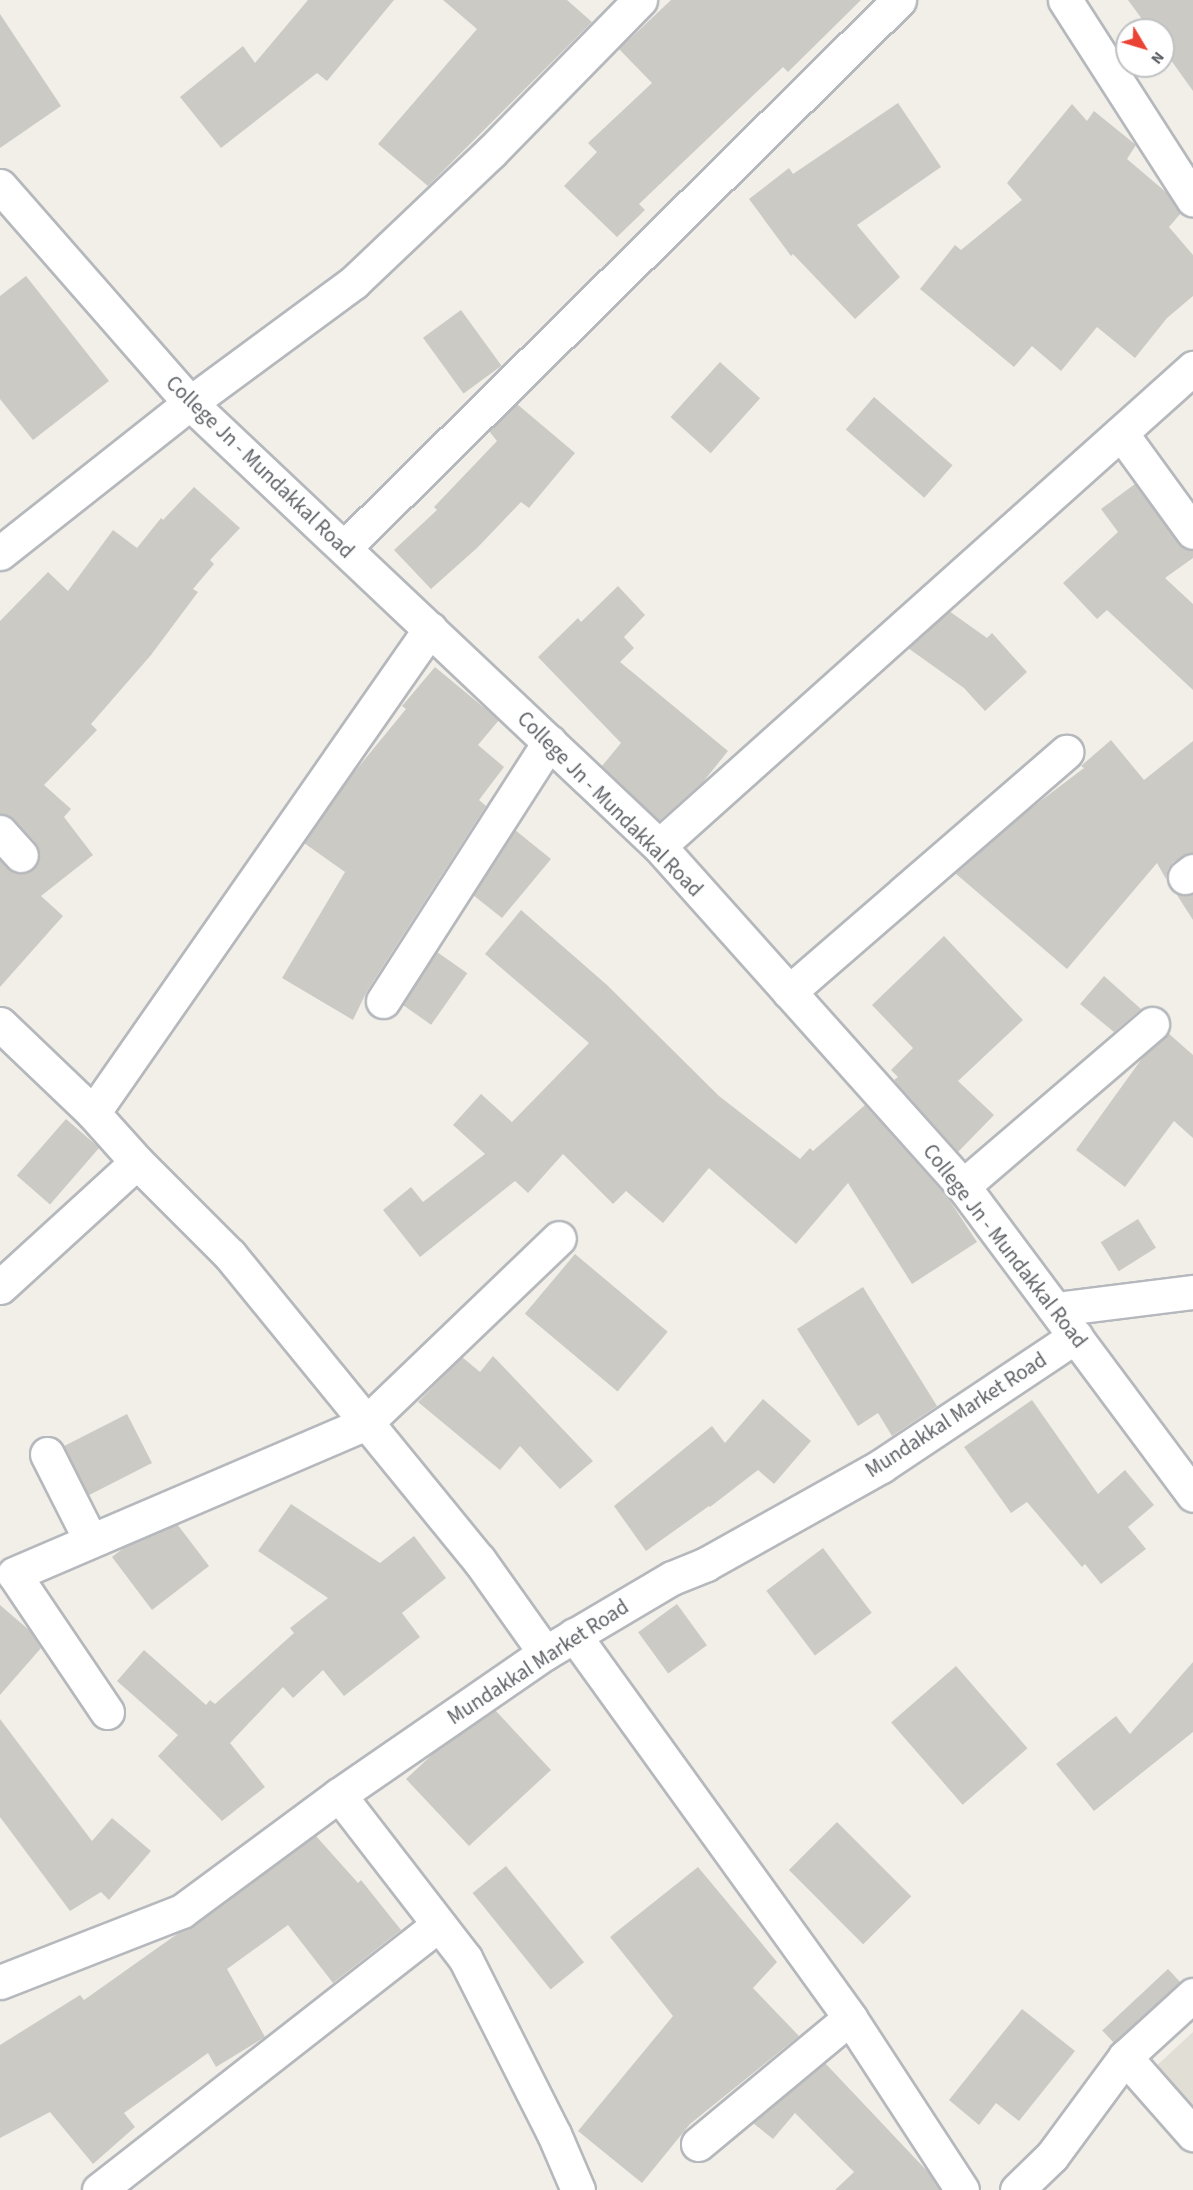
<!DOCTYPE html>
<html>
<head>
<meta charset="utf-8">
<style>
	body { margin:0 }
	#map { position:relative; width:1193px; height:2190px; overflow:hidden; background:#f1efe8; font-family:"Source Sans 3",sans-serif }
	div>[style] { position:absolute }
	.education>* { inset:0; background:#e1ded6 }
	.building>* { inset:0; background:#cccac5; transform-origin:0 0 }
	.roads { filter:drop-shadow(2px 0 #b5b8bc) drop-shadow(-2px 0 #b5b8bc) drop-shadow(0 2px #b5b8bc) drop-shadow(0 -2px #b5b8bc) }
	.street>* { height:33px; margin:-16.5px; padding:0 16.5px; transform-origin:16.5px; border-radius:16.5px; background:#fff }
	.secondary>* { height:33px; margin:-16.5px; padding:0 16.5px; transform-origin:16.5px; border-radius:16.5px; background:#fff }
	span { translate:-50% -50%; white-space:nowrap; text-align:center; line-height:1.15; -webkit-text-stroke:6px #fff; paint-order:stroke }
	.street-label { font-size:21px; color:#5f6368 }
	.north { position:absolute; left:1115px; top:18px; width:60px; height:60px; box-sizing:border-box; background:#fff; border:2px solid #bfc1c3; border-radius:50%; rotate:128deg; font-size:16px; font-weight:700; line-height:24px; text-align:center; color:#5f6368 }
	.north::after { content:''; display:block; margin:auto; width:21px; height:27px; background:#ea4335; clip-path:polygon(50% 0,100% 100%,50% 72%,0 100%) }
</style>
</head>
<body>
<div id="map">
	<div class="education">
		<div style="clip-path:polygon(1193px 2032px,1193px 2117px,1152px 2070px)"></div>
	</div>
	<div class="building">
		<div style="clip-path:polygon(308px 0,394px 0,327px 81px,317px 73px,221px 148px,180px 97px,243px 46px,255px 63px)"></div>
		<div style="clip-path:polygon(443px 0,567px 0,592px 22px,428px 186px,378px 144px,477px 29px)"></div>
		<div style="clip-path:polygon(671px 0,861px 0,788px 72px,783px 67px,639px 204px,645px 210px,617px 237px,564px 186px,597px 152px,588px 143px,652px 83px,619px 49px)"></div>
		<div style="clip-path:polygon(1128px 0,1193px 0,1193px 91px,1163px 49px,1163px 30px,1150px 30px)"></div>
		<div style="clip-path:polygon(0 14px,61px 106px,0 148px)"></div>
		<div style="clip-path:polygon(898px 103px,941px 167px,857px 225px,900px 277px,855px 319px,793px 254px,791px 256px,749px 199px,789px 168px,793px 174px)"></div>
		<div style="clip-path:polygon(1072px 104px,1087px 121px,1094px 111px,1136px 145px,1127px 159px,1167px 193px,1181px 213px,1169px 227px,1193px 255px,1193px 296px,1167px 318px,1135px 358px,1097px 327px,1061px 371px,1032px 346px,1014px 367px,920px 289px,955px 245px,961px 250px,1022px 200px,1007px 183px)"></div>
		<div style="clip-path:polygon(26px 276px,109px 381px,33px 440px,0 399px,0 296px)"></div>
		<div style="left:461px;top:310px;width:69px;height:47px;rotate:54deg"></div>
		<div style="left:720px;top:362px;width:54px;height:74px;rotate:42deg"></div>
		<div style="left:874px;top:397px;width:104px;height:43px;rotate:41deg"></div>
		<div style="clip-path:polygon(517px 404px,575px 453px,529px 508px,521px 502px,477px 548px,431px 589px,394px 550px,437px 510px,434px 507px,497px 441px,489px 431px)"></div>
		<div style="clip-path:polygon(1135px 484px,1178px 543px,1185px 549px,1193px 550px,1193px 558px,1165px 578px,1193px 604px,1193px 690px,1107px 610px,1097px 619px,1063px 583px,1118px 532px,1101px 509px)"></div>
		<div style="clip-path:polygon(194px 487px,240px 528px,210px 560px,214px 564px,193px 589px,198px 592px,151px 655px,91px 724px,97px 730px,44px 785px,71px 809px,64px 817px,93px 855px,41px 896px,63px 916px,0 987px,0 860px,15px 873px,24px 873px,34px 868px,39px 861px,39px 852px,35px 842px,14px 819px,0 814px,0 621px,48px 572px,68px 591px,113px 530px,137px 548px,161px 518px,163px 520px)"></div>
		<div style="clip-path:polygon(618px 586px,645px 615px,624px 637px,634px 648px,620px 662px,728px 751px,703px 782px,659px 821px,602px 766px,621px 743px,538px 657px,578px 618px,581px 622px)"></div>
		<div style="clip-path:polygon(949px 611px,987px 638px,992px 633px,1027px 672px,985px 711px,964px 688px,908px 648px)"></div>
		<div style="clip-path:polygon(435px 667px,499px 720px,478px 745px,504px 767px,479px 800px,486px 806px,367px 991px,353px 1020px,282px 978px,345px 872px,304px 843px,347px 781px,406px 709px,402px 706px)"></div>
		<div style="clip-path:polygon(1111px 740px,1144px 780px,1193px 741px,1193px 853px,1173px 862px,1168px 869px,1166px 879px,1157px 863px,1067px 969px,955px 873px,1018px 818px,1084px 768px,1081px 766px)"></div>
		<div style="clip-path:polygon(515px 830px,551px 859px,502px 918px,473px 895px)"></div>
		<div style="clip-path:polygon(1175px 892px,1187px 896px,1193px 893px,1193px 920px)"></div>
		<div style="clip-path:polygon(521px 910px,607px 985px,719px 1096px,800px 1159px,810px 1148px,813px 1151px,865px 1105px,948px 1198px,977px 1242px,912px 1284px,848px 1183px,796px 1244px,709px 1168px,663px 1223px,626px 1191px,613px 1204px,563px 1154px,528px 1193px,515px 1181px,420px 1257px,383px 1210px,411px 1187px,423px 1202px,485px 1154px,453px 1125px,481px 1094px,512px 1122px,589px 1043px,485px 954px)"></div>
		<div style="clip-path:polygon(944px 936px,1023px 1020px,958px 1081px,994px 1115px,958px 1152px,894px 1080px,898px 1077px,891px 1070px,913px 1048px,872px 1005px)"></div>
		<div style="left:437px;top:952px;width:37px;height:63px;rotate:35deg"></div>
		<div style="clip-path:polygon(1104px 976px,1141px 1009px,1114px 1032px,1080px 1004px)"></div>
		<div style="clip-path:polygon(1168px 1033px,1193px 1055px,1193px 1138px,1174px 1121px,1125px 1187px,1076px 1150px,1143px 1057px)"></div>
		<div style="left:66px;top:1119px;width:44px;height:75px;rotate:41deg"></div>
		<div style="left:1138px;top:1219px;width:34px;height:44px;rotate:58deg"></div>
		<div style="left:575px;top:1254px;width:121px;height:78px;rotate:40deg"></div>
		<div style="clip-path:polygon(863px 1287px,937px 1406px,892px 1436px,878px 1413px,858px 1426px,797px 1329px)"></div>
		<div style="clip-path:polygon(493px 1356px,593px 1461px,560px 1489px,520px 1446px,500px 1470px,418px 1402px,462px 1357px,480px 1372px)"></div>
		<div style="clip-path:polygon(763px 1399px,811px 1441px,774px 1484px,758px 1470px,710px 1507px,709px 1506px,646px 1551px,614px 1506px,712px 1426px,725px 1443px)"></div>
		<div style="clip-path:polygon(1032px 1400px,1098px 1494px,1125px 1470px,1154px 1505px,1128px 1527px,1146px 1549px,1101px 1584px,1085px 1564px,1082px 1567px,1027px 1502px,1011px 1513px,964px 1447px)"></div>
		<div style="left:127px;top:1414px;width:55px;height:71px;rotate:63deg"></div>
		<div style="clip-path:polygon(291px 1504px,380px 1563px,414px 1536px,446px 1578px,402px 1613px,420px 1637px,344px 1696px,323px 1670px,293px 1698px,283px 1687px,230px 1743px,265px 1787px,222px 1821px,158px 1756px,178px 1735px,117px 1681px,144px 1650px,206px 1705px,210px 1700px,215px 1704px,294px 1633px,290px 1628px,328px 1598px,258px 1551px)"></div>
		<div style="clip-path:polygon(177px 1524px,209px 1566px,152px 1610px,112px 1557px,126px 1546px)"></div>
		<div style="left:823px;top:1548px;width:81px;height:71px;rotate:53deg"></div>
		<div style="left:677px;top:1604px;width:51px;height:48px;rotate:54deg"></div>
		<div style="clip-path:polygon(0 1605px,29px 1630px,41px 1648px,0 1695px)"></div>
		<div style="clip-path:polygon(1193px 1662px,1193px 1732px,1094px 1811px,1056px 1764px,1116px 1716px,1130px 1734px)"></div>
		<div style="left:956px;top:1666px;width:109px;height:86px;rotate:49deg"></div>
		<div style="clip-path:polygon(495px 1710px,551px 1770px,469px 1846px,406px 1779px,436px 1751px)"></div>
		<div style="clip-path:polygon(0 1719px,92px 1841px,112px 1818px,151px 1851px,109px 1900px,101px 1892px,70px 1911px,0 1817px)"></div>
		<div style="left:837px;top:1822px;width:105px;height:68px;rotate:45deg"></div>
		<div style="clip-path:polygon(316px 1836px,358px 1883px,361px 1880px,401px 1930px,333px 1983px,288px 1925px,227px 1969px,265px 2037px,216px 2067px,208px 2053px,124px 2113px,135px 2127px,93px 2164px,50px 2112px,0 2138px,0 2045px,80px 1995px,84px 2000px,180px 1932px,193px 1926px)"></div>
		<div style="left:506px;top:1866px;width:124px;height:43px;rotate:51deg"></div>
		<div style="clip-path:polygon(698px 1867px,777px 1962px,753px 1988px,799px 2036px,690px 2124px,642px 2183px,578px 2131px,673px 2016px,610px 1937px)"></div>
		<div style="left:1168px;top:1969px;width:18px;height:90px;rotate:47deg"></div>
		<div style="clip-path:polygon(1022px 2009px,1075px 2051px,1019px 2121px,996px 2103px,979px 2125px,949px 2100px)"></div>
		<div style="clip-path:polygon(825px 2063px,929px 2173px,940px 2190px,835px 2190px,854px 2172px,795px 2113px,773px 2139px,753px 2123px)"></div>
	</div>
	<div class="roads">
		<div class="street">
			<div style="left:1065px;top:0;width:237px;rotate:57.3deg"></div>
			<div style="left:1121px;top:433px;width:122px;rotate:54deg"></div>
			<div style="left:344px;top:548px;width:780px;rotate:-44.64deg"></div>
			<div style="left:0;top:553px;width:242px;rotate:-38.3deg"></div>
			<div style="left:190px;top:403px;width:204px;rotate:-36.4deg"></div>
			<div style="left:354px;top:282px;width:189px;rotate:-43.5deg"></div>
			<div style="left:491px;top:152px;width:213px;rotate:-45.6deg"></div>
			<div style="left:0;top:832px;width:31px;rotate:48deg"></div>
			<div style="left:659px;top:846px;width:717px;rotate:-41.83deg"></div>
			<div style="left:1185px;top:877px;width:10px;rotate:-37deg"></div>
			<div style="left:789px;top:992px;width:367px;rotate:-40.9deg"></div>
			<div style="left:383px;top:1001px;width:308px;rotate:-57.3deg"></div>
			<div style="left:0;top:1024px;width:129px;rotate:43.7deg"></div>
			<div style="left:93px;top:1113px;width:66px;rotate:48.1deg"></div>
			<div style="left:137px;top:1162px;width:132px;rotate:45deg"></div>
			<div style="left:230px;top:1255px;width:394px;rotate:50.8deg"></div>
			<div style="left:479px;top:1560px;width:114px;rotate:54.6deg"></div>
			<div style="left:93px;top:1113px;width:590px;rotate:-55.15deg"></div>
			<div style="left:963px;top:1186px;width:249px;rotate:-40.6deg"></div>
			<div style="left:0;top:1287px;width:185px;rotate:-42.4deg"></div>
			<div style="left:1056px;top:1309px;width:138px;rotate:-7.1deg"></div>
			<div style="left:47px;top:1454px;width:97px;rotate:63.2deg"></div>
			<div style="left:574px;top:1635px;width:472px;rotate:54.2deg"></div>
			<div style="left:850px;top:2018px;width:205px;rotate:56.9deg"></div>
			<div style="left:107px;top:1712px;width:166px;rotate:-124deg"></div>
			<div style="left:14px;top:1574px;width:383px;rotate:-23.2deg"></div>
			<div style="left:366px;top:1423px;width:267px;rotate:-43.8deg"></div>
			<div style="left:339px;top:1795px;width:206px;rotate:52.3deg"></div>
			<div style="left:465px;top:1958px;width:197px;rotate:63.2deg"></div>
			<div style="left:554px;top:2134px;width:61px;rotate:66.8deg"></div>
			<div style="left:0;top:1982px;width:195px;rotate:-21.3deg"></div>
			<div style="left:182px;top:1911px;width:195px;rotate:-36.5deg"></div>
			<div style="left:339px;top:1795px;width:250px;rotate:-34.6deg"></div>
			<div style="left:545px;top:1653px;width:147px;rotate:-30.6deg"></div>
			<div style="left:672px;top:1578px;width:37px;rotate:-22deg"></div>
			<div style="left:706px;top:1564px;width:201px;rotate:-29.2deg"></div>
			<div style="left:881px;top:1466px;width:234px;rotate:-33.7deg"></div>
			<div style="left:1125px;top:2057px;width:103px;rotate:48.6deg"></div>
			<div style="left:698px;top:2144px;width:197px;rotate:-39.7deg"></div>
			<div style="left:99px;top:2190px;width:430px;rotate:-38deg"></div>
		</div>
		<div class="secondary">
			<div style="left:0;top:186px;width:288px;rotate:48.8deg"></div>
			<div style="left:190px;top:403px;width:645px;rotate:43.37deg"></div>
			<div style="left:659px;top:846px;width:456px;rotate:48.2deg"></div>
			<div style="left:963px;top:1186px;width:385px;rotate:53.3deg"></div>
			<div style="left:1017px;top:2190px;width:49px;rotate:-44.2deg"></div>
			<div style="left:1052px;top:2156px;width:123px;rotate:-53.6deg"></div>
			<div style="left:1125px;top:2057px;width:92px;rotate:-42.4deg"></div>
		</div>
	</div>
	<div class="street-label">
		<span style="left:260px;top:467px;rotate:44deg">College Jn - Mundakkal Road</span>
		<span style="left:610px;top:804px;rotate:45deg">College Jn - Mundakkal Road</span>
		<span style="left:1005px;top:1246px;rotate:52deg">College Jn - Mundakkal Road</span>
		<span style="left:956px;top:1415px;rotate:-33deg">Mundakkal Market Road</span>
		<span style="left:538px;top:1662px;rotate:-33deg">Mundakkal Market Road</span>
	</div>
	<div class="north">N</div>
</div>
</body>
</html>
